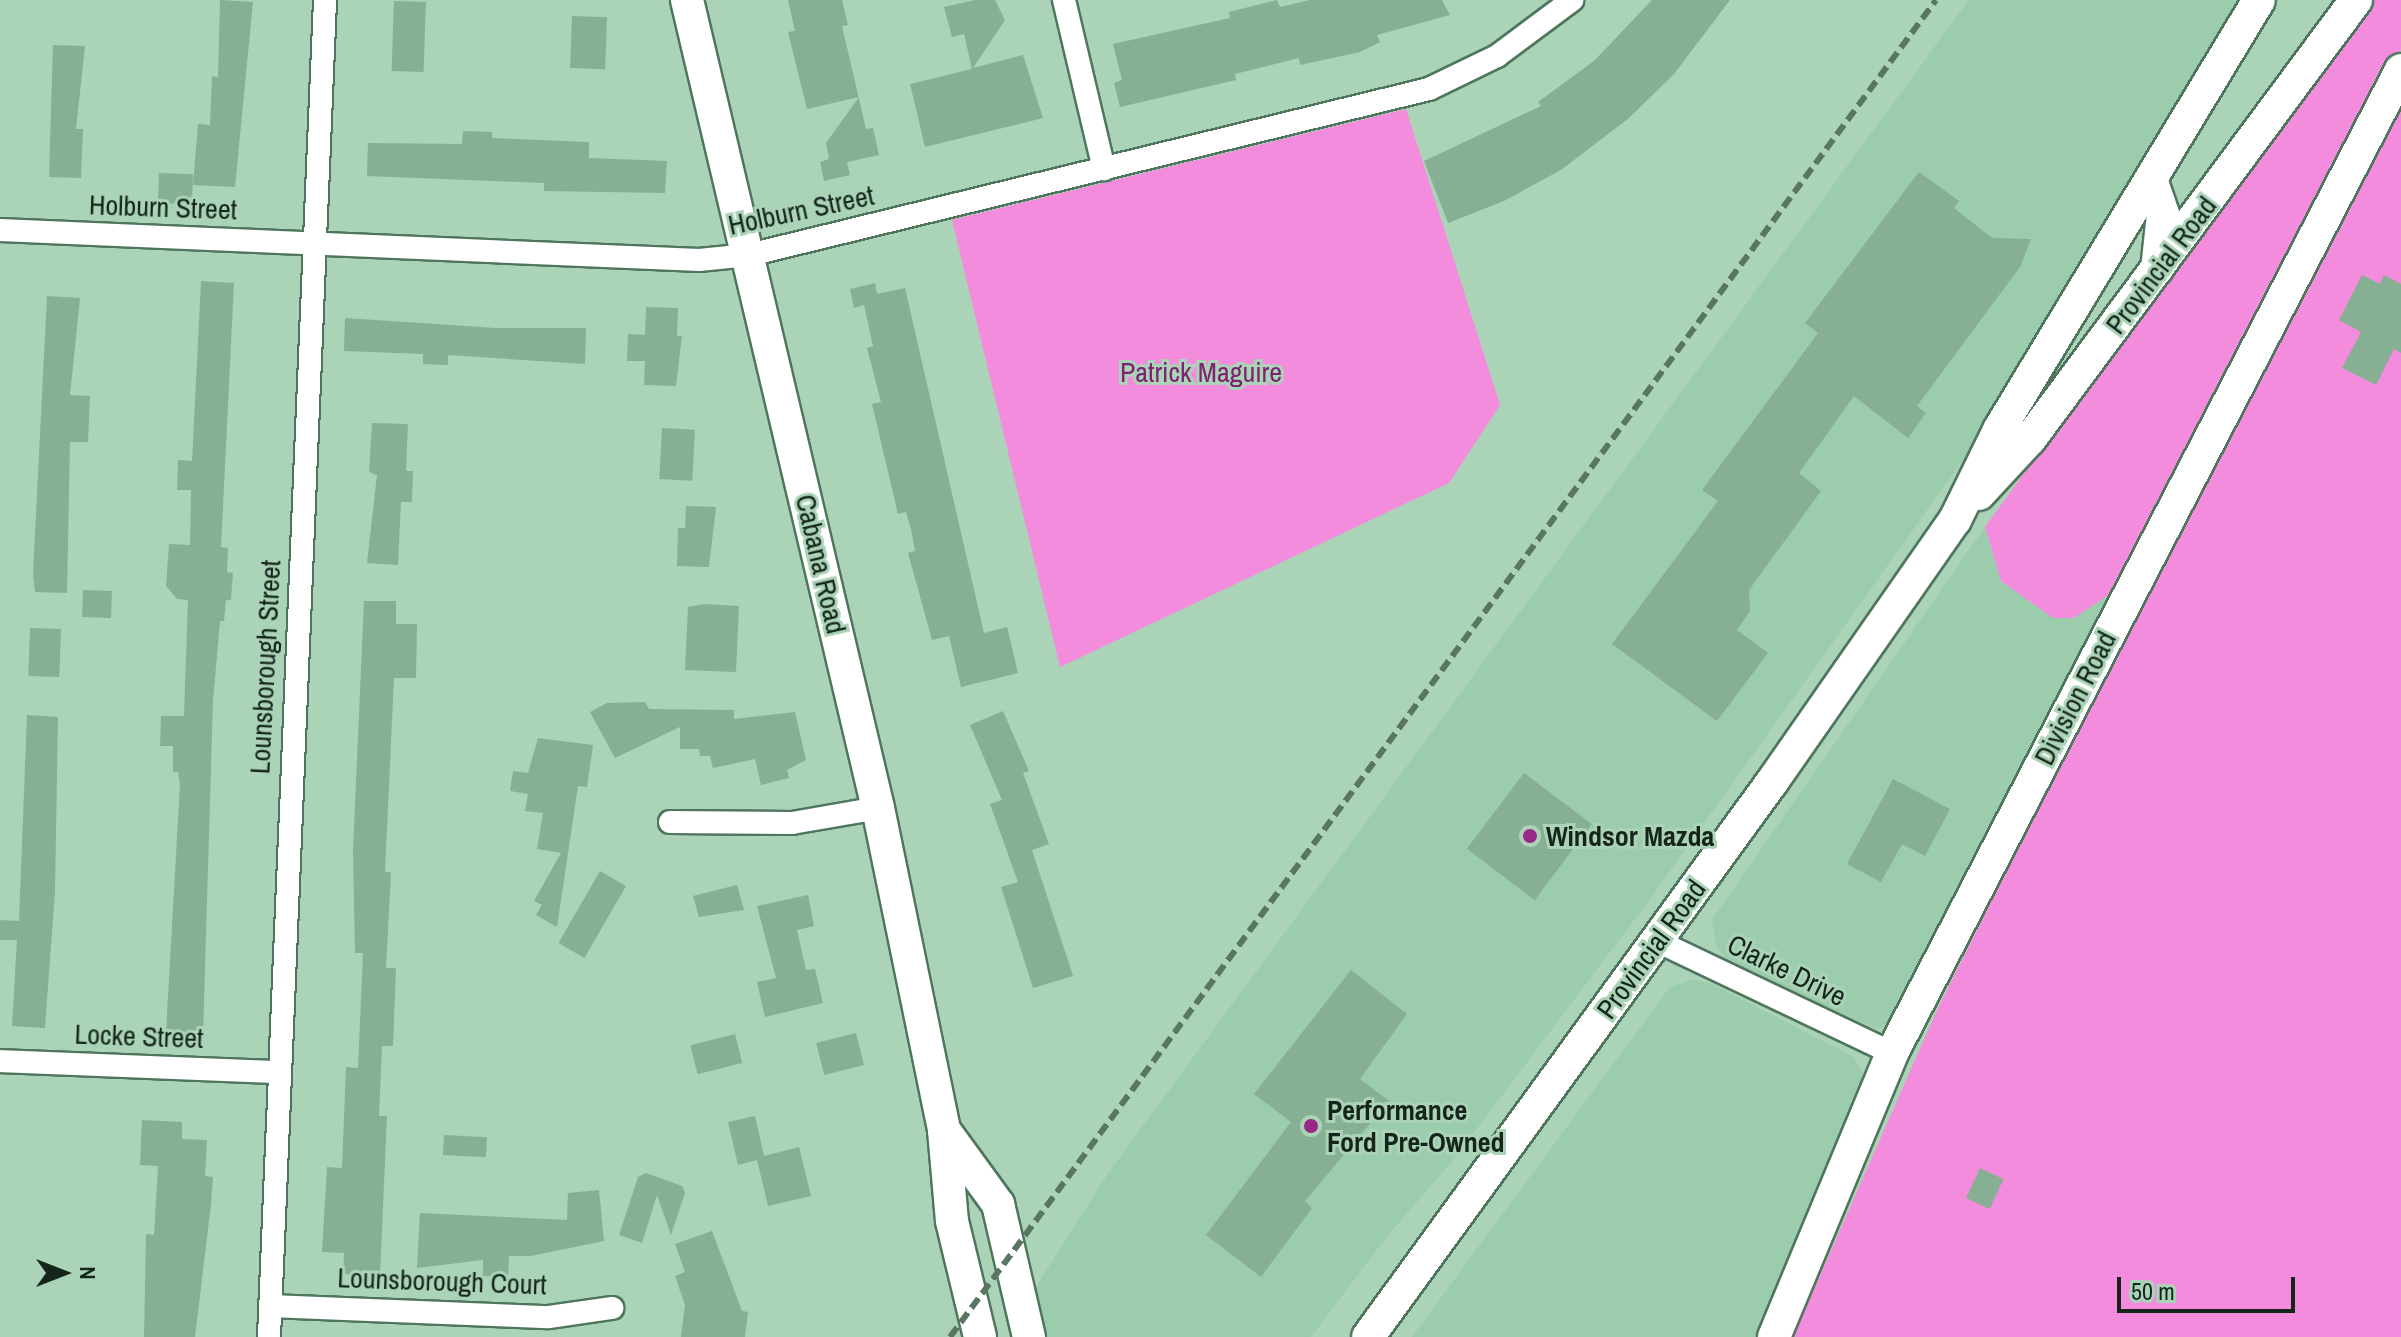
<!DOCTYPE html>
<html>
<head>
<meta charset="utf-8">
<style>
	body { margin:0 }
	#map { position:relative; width:2401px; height:1337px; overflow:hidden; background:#aad3b7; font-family:"Archivo Narrow",sans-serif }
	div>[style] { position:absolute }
	.built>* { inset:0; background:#9bccab }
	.green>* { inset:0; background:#f48cde }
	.building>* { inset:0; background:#86af94; transform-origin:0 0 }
	.roads { filter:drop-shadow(2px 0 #4f765d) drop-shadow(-2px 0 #4f765d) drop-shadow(0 2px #4f765d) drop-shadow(0 -2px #4f765d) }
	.minor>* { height:22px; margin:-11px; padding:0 11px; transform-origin:11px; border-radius:11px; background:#fff }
	.secondary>* { height:32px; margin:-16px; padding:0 16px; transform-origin:16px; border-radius:16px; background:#fff }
	.rail>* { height:6px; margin-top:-3px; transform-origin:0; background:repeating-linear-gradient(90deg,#5a7663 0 12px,transparent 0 18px) }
	.dots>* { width:22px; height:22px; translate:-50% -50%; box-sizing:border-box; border:4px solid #aad3b7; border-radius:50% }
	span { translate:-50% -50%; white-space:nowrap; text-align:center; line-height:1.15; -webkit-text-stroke:6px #aad3b7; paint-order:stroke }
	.street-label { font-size:28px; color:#15251b }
	.park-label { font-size:28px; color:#7f2070 }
	.poi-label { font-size:28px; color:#15251b; font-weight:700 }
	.left { translate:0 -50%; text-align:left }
	.north { position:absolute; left:24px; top:1233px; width:80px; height:80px; -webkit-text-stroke:6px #aad3b7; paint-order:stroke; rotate:90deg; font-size:22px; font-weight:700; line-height:32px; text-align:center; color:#15251b }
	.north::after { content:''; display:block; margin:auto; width:28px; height:36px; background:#15251b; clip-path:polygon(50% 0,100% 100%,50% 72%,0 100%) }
	.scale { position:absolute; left:2117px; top:1277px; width:178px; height:36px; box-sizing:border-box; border:4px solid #15251b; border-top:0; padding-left:10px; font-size:24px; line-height:28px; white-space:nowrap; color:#15251b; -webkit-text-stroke:6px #aad3b7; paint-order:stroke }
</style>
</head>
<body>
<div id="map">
	<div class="built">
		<div style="clip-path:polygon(1969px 0,2245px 0,2126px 203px,1969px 451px,1653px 895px,1455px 1158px,1388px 1235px,1311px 1337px,1045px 1337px,1034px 1290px,1107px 1175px)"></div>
		<div style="clip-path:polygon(1985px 527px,2001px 581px,2074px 618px,2110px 594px,1900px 1015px,1878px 1029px,1812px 1003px,1725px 958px,1716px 945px,1712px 920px)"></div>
		<div style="clip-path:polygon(1693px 980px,1712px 984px,1854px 1057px,1865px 1078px,1763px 1337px,1412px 1337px,1670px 987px)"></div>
	</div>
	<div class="green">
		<div style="clip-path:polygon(2368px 0,2401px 0,2401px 49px,2211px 415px,2110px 594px,2074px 618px,2053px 618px,2001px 581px,1985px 527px)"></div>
		<div style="clip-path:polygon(2401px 86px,2401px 1337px,1793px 1337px,1937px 1010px)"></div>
		<div style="clip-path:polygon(1406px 109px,1500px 405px,1449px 483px,1060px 667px,952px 220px)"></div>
	</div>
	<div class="building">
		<div style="clip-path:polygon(220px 0,253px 2px,235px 187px,193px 185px,198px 124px,210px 125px,212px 76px,218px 77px)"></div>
		<div style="clip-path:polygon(788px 0,842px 0,848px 25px,842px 26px,866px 129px,873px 128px,879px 155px,847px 162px,850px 175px,824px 181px,820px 162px,829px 159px,826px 143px,859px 97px,807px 109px,788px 32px,795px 31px)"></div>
		<div style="clip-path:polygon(975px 0,995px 0,1005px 20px,973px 68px,1023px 55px,1043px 118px,925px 147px,910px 84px,972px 69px,964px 34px,952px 37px,944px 7px)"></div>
		<div style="clip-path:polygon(1277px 0,1280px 7px,1310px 0,1442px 0,1450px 15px,1377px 35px,1380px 42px,1360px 52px,1300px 65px,1299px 58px,1235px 74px,1236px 80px,1120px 107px,1114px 83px,1122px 80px,1113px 44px,1230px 18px,1229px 12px)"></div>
		<div style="clip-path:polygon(1652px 0,1730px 0,1674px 74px,1629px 118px,1561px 170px,1504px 201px,1448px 223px,1424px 161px,1541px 106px,1538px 102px,1594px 61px)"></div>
		<div style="left:394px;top:1px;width:32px;height:70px;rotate:2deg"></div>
		<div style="left:572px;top:16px;width:35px;height:52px;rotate:2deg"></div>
		<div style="clip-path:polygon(53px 45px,85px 46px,76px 129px,83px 129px,81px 178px,49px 177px)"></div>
		<div style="clip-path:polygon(463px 131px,492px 132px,492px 138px,589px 142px,589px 158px,667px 161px,665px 193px,544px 191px,544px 183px,367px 176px,368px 143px,462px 144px)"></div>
		<div style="clip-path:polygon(1919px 172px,1959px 201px,1954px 208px,1992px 238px,2031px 239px,2020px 267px,1917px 406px,1926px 413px,1908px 438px,1854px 396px,1799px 473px,1821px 491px,1749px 590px,1750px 611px,1737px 630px,1768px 653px,1717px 721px,1612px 644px,1718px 501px,1702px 490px,1818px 333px,1805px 323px)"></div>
		<div style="left:159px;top:173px;width:34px;height:30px;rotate:2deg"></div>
		<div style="clip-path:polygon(2362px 275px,2380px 284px,2384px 275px,2401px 284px,2401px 353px,2394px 349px,2376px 385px,2342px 368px,2361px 332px,2339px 320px)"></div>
		<div style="clip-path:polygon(201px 281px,234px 283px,221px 547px,228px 548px,227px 572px,233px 573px,231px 600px,226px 600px,224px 621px,220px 621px,213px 701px,203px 1035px,166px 1033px,180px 784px,178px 772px,173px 772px,173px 746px,160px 746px,161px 716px,184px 716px,188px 600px,177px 599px,166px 586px,169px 544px,190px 545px,191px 490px,177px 490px,178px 460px,192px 461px)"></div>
		<div style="clip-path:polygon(875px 283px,877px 294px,905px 288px,984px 633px,1007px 627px,1018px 673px,961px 687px,949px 636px,932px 640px,908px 553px,915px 551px,911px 529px,906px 512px,898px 514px,872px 404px,881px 402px,867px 348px,873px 346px,864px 305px,854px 308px,850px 289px)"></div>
		<div style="clip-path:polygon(47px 296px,80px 298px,70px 395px,90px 396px,88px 442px,70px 442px,67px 593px,35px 592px,33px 574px)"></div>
		<div style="clip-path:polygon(646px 307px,678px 308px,677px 336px,682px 336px,676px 386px,644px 385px,645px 361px,627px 361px,628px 334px,645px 335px)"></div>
		<div style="clip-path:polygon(345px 318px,496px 328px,586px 328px,585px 364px,448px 355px,448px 365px,423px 364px,423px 354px,344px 351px)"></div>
		<div style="clip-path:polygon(372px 423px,408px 424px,406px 471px,413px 471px,412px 502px,401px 502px,398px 565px,367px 563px,377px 475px,369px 472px)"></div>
		<div style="left:662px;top:428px;width:33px;height:51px;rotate:3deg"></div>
		<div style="clip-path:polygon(686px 506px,716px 507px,709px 567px,677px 566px,678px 528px,685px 528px)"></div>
		<div style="left:83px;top:590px;width:29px;height:27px;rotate:2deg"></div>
		<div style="clip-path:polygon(364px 601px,396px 601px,396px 624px,417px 624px,416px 678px,394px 678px,385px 872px,391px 872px,386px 968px,396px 968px,393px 1046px,382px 1046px,379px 1116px,387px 1116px,380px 1276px,343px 1274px,344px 1253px,322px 1252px,327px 1167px,342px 1168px,346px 1067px,358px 1068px,363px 953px,355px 953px,353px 851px)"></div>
		<div style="clip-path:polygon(704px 604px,739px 606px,736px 672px,685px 670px,688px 607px)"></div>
		<div style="left:30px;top:628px;width:31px;height:48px;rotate:2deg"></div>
		<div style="clip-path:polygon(645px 702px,649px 709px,734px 710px,734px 719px,795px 712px,806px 760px,787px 770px,789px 778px,761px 785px,755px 759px,713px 768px,710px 756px,700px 756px,699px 749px,680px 749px,680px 727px,615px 758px,590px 712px,607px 703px)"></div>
		<div style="clip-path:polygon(1003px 711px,1029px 771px,1023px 773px,1049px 844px,1032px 850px,1073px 976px,1033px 988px,1001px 887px,1018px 882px,990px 804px,1002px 800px,970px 725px)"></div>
		<div style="clip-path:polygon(27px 715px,58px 717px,55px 891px,45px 1028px,12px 1026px,17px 940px,0 940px,0 920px,19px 921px)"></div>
		<div style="clip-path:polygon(538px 738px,593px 745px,587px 787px,578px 786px,557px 927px,536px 915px,542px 905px,534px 901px,561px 853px,537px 849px,543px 813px,525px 811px,528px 794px,510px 791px,513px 771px,528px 773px)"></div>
		<div style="left:1524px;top:773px;width:85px;height:95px;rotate:37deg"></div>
		<div style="clip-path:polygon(1893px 779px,1950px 809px,1925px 856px,1902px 844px,1881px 882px,1847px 864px)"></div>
		<div style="left:600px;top:871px;width:30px;height:83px;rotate:30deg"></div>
		<div style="clip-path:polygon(737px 885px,744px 910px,699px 917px,693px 896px)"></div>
		<div style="clip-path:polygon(808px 895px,814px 926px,797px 930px,806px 970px,815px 969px,823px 1003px,765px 1017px,757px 982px,776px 978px,757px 906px)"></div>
		<div style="clip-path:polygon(1351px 970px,1407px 1014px,1360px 1079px,1389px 1101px,1305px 1201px,1312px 1208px,1261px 1277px,1206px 1235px,1291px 1122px,1254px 1094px)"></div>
		<div style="left:856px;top:1033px;width:33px;height:41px;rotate:76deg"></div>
		<div style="left:735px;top:1034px;width:30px;height:46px;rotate:76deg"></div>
		<div style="clip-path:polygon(755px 1116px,764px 1156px,799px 1147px,811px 1196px,768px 1206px,757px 1160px,738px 1165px,728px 1122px)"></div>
		<div style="clip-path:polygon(142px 1120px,182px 1122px,182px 1139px,207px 1140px,205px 1176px,213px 1177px,211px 1204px,195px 1337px,144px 1337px,146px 1234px,154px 1235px,158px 1166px,140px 1165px)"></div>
		<div style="left:444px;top:1135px;width:43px;height:20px;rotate:3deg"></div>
		<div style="left:1980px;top:1168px;width:26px;height:33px;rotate:25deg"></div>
		<div style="clip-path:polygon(646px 1173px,682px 1186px,685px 1193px,671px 1235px,657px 1195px,642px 1243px,619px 1235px,638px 1177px)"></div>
		<div style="clip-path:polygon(599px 1190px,604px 1241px,531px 1256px,509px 1256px,508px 1277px,483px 1276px,483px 1260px,417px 1268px,420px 1213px,567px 1220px,568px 1193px)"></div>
		<div style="clip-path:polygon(712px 1231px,742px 1311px,748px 1312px,745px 1337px,681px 1337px,685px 1305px,675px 1276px,685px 1272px,675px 1244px)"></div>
	</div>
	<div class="roads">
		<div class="minor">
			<div style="left:1064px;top:0;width:174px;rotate:76.7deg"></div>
			<div style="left:0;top:230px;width:700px;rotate:2.46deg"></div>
			<div style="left:699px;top:260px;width:50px;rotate:-5.7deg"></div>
			<div style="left:749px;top:255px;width:700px;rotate:-13.72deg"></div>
			<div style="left:1429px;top:89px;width:76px;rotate:-25.9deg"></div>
			<div style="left:1497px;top:56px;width:94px;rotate:-36.7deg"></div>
			<div style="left:670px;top:822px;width:122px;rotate:0.5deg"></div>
			<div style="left:792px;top:823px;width:87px;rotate:-9.9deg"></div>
			<div style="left:1657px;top:941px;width:260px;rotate:25.5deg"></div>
			<div style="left:0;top:1061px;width:276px;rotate:2.3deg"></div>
			<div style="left:270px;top:1306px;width:279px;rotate:2.3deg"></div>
			<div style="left:549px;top:1317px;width:64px;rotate:-8.1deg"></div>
			<div style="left:269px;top:1337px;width:1338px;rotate:-87.6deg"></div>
		</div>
		<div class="secondary">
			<div style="left:687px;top:0;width:830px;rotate:76.7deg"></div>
			<div style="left:878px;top:808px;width:329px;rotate:78.4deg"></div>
			<div style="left:944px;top:1130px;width:91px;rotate:85deg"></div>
			<div style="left:952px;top:1221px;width:119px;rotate:76.4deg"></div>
			<div style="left:2151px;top:179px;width:37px;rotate:71deg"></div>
			<div style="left:2163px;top:214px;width:55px;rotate:96.2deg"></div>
			<div style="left:1979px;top:494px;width:75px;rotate:-47.2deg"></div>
			<div style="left:2030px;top:439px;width:547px;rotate:-53.4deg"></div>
			<div style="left:944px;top:1130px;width:92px;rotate:53.9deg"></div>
			<div style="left:998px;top:1204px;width:137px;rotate:76.9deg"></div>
			<div style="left:1368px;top:1337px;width:686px;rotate:-53.95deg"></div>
			<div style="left:1772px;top:782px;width:320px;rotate:-55.1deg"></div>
			<div style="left:1955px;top:520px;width:100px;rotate:-63.9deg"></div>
			<div style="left:1999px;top:430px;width:502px;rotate:-58.84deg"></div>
			<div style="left:1774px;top:1337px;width:308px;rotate:-67.4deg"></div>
			<div style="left:1892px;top:1053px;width:1107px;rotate:-62.62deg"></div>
		</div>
	</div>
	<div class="rail">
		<div style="left:950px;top:1337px;width:1661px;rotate:-53.59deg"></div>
	</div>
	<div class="dots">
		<div style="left:1530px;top:836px;background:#982786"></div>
		<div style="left:1311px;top:1126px;background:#982786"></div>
	</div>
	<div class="street-label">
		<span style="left:163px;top:207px;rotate:2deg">Holburn Street</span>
		<span style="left:801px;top:210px;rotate:-12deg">Holburn Street</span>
		<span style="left:2161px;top:265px;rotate:-53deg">Provincial Road</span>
		<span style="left:821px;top:564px;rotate:77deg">Cabana Road</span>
		<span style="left:265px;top:667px;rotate:-87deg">Lounsborough Street</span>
		<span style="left:2075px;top:698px;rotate:-63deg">Division Road</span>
		<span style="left:1651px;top:949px;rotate:-54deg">Provincial Road</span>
		<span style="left:1787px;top:970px;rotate:26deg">Clarke Drive</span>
		<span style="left:139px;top:1036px;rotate:2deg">Locke Street</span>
		<span style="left:442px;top:1281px;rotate:2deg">Lounsborough Court</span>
	</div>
	<div class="park-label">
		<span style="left:1201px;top:372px">Patrick Maguire</span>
	</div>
	<div class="poi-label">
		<span class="left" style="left:1546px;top:836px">Windsor Mazda</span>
		<span class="left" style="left:1327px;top:1126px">Performance<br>Ford Pre-Owned</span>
	</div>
	<div class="north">N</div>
	<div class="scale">50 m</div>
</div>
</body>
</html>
